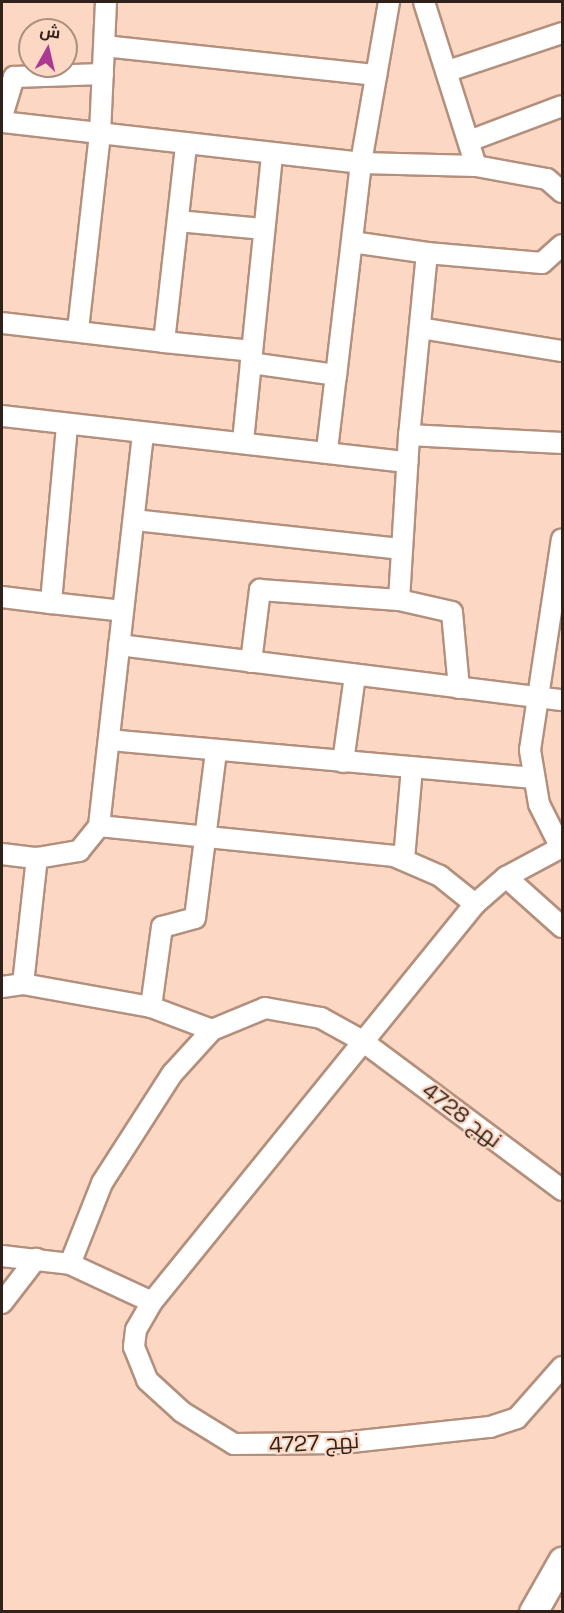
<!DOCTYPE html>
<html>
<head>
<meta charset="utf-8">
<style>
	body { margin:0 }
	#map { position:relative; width:564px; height:1613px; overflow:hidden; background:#fcd7c3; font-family:"Space Grotesk",Cairo,sans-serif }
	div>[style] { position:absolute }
	.roads { filter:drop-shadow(2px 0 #b3907e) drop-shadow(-2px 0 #b3907e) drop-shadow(0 2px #b3907e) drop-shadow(0 -2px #b3907e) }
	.street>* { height:20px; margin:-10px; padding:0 10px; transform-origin:10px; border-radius:10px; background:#fff }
	.secondary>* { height:27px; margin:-13.5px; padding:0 13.5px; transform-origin:13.5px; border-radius:13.5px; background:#fff }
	span { translate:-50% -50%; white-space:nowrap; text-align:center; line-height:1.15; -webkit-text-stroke:4.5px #fcd7c3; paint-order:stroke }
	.street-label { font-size:22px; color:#30221b }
	.frame { position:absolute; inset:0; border:3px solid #30221b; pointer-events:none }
	.north { position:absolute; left:18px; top:18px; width:60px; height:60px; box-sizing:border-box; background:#fcd7c3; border:2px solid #aa8f80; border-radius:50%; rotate:8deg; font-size:16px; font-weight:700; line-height:24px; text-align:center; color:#30221b }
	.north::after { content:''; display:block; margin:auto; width:21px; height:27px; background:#ab3994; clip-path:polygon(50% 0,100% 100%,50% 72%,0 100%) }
</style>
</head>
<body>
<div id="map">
	<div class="roads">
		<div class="street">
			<div style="left:389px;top:2px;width:163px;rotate:99.9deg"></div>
			<div style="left:361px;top:163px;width:115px;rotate:1.5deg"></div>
			<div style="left:476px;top:166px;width:72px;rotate:10.4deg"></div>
			<div style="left:547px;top:179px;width:20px;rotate:41deg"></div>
			<div style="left:424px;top:2px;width:172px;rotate:72.4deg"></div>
			<div style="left:104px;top:46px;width:274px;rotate:6.1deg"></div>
			<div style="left:448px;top:71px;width:120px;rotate:-18.4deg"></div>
			<div style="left:2px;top:116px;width:41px;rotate:-72.9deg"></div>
			<div style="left:14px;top:77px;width:89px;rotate:-1.9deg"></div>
			<div style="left:2px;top:122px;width:361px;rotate:6.5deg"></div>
			<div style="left:361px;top:163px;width:213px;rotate:96.7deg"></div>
			<div style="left:336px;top:375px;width:86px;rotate:-172deg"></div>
			<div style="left:469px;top:141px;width:99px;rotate:-20.6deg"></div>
			<div style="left:178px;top:221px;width:84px;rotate:5.4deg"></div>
			<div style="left:352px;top:242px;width:76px;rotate:8.3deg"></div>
			<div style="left:427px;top:253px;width:183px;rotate:95.6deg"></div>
			<div style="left:427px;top:253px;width:115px;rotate:5deg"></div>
			<div style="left:542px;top:263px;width:27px;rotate:-42deg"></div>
			<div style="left:2px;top:323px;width:163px;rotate:6.7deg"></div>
			<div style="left:164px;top:342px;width:198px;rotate:-83.6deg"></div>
			<div style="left:420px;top:328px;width:144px;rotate:9.2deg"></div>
			<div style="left:78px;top:330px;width:197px;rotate:-83.6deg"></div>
			<div style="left:100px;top:134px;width:132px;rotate:-87.4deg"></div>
			<div style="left:164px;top:342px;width:88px;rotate:5.8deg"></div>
			<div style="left:2px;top:416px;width:408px;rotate:6.5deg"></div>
			<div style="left:67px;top:426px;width:178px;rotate:95.2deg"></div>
			<div style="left:51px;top:603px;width:72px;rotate:6.3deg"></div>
			<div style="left:243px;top:441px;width:288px;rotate:-84.2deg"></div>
			<div style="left:327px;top:450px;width:76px;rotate:-83.2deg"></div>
			<div style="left:134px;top:520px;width:269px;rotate:6.2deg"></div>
			<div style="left:2px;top:597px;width:49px;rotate:7deg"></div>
			<div style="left:119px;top:645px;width:446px;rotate:7.1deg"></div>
			<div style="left:251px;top:662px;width:73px;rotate:-82.9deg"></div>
			<div style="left:260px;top:590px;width:139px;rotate:4.1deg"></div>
			<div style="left:459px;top:688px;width:76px;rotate:-95.3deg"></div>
			<div style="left:452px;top:612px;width:54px;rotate:-167.2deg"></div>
			<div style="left:399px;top:600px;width:165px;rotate:-86.5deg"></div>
			<div style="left:409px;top:435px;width:153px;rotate:3deg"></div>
			<div style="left:109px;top:740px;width:425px;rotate:5.1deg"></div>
			<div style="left:343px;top:762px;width:88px;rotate:-82.1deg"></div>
			<div style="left:99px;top:826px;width:297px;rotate:5.8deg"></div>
			<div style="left:394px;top:856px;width:50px;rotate:23.5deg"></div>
			<div style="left:440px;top:876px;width:45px;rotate:38.7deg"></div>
			<div style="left:561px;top:848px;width:49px;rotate:-116.6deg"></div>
			<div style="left:539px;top:804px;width:55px;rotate:-99.5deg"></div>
			<div style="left:530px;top:750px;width:213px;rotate:-81.4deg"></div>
			<div style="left:2px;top:854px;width:35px;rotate:7deg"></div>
			<div style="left:404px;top:859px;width:92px;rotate:-85deg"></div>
			<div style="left:506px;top:877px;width:75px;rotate:41.8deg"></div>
			<div style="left:23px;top:984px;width:127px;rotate:-83.7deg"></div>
			<div style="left:37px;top:858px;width:43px;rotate:-9.5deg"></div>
			<div style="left:79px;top:851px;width:32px;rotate:-51deg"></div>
			<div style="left:99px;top:826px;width:393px;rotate:-83.6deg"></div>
			<div style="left:2px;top:987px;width:21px;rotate:-8deg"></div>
			<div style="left:23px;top:984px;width:130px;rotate:10.2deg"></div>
			<div style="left:151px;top:1007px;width:65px;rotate:20.7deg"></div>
			<div style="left:151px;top:1007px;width:81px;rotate:-82.2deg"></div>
			<div style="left:162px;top:927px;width:34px;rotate:-15deg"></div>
			<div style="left:195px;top:918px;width:168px;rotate:-82.8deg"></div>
			<div style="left:2px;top:1256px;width:68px;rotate:6.7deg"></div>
			<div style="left:70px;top:1264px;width:90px;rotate:24.9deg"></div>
			<div style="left:152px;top:1302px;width:513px;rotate:-50.94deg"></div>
			<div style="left:475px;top:904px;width:41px;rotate:-41.1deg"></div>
			<div style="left:506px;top:877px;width:64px;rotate:-28.2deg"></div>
			<div style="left:70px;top:1264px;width:87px;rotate:-68.4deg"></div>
			<div style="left:102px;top:1183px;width:130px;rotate:-57.3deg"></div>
			<div style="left:172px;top:1074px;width:59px;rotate:-47.7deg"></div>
			<div style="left:212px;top:1030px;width:57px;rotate:-22.5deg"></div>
			<div style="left:265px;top:1008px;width:57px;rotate:10.1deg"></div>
			<div style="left:321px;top:1018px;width:46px;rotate:28.8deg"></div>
			<div style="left:361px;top:1040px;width:251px;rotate:36.7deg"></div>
			<div style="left:152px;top:1302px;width:32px;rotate:120deg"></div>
			<div style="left:136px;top:1330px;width:17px;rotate:97deg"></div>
			<div style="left:134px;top:1347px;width:35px;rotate:68deg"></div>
			<div style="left:147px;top:1380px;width:47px;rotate:42.4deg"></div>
			<div style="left:182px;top:1412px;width:61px;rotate:31.6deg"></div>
			<div style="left:234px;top:1444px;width:108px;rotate:-0.5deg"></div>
			<div style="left:342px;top:1443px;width:149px;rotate:-6.2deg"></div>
			<div style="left:490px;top:1427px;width:28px;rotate:-18deg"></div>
			<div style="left:517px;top:1418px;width:68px;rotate:-48.6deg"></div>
			<div style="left:2px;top:1303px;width:56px;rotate:-52.3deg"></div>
		</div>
		<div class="secondary">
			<div style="left:533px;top:1612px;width:59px;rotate:-60.4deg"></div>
		</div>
	</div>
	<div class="street-label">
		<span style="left:462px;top:1115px;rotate:37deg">نهج 4728</span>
		<span style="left:314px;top:1443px;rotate:-3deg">نهج 4727</span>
	</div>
	<div class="frame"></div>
	<div class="north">ش</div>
</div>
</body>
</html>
